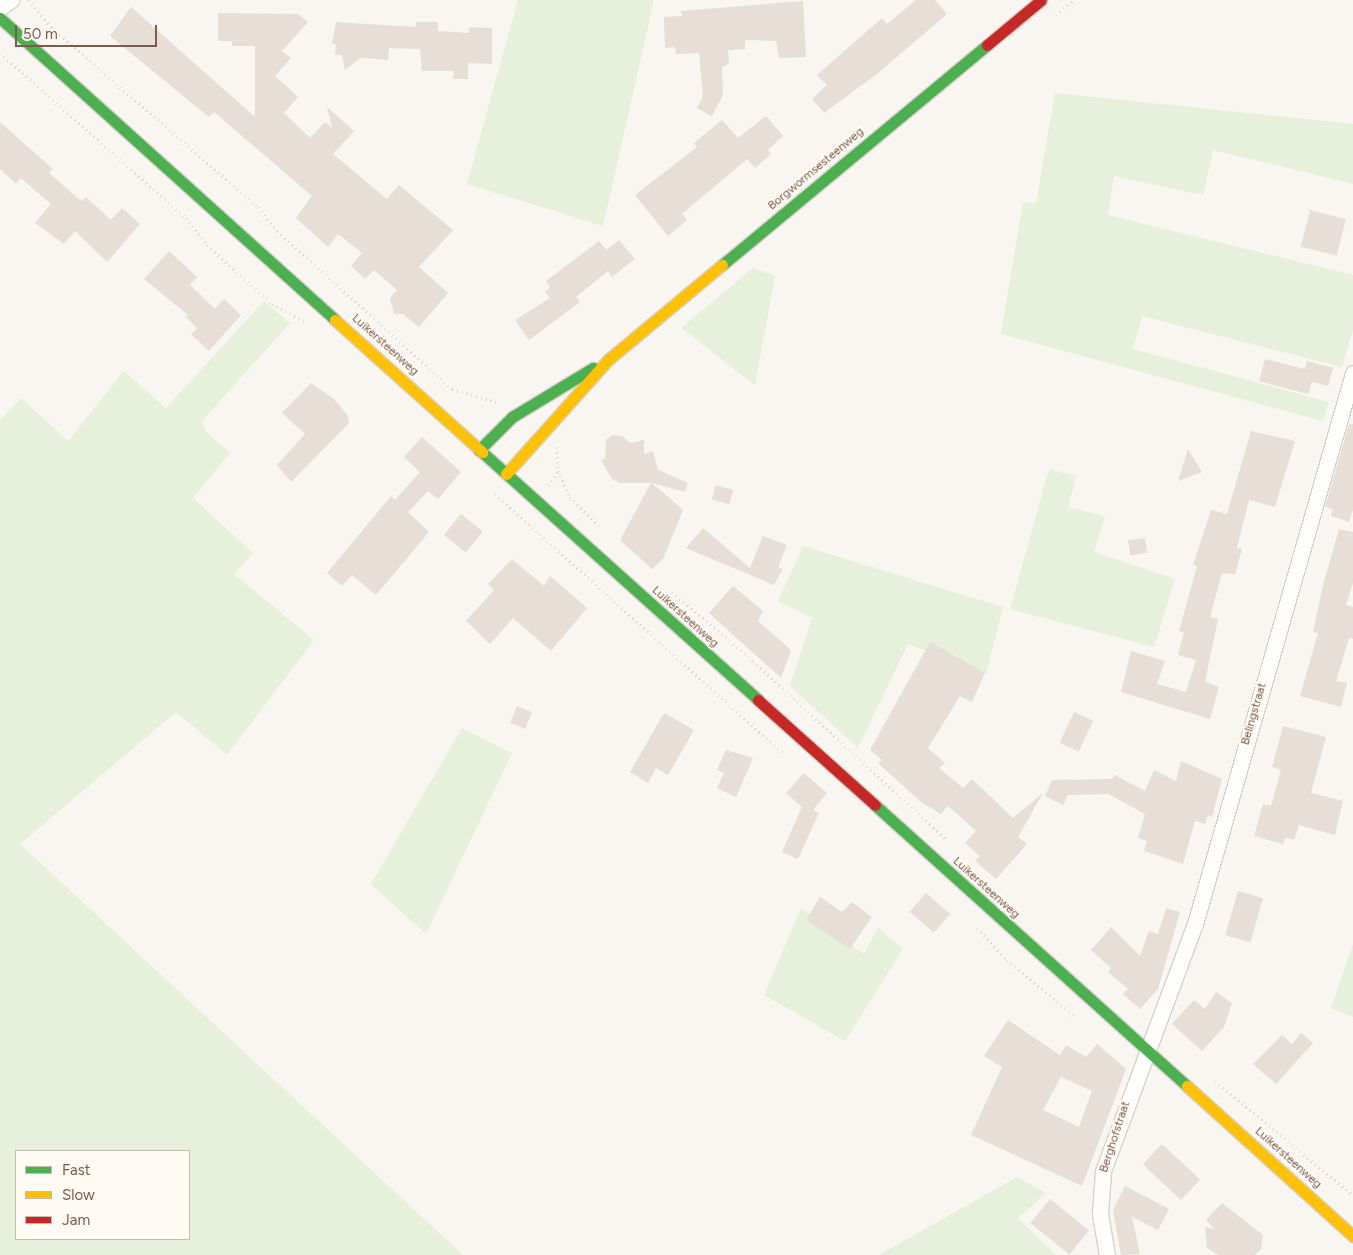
<!DOCTYPE html>
<html>
<head>
<meta charset="utf-8">
<style>
	body { margin:0 }
	#map { position:relative; width:1353px; height:1255px; overflow:hidden; background:#f9f5f0; font-family:Figtree,sans-serif }
	div>[style] { position:absolute }
	.green>* { inset:0; background:#e7f0db }
	.building>* { inset:0; background:#e6ded7; transform-origin:0 0 }
	.path>* { height:3px; margin-top:-1.5px; transform-origin:0; background:repeating-linear-gradient(90deg,#dcd5d0 0 1px,transparent 0 5px) }
	.roads { filter:drop-shadow(1px 0 #d7d1cb) drop-shadow(-1px 0 #d7d1cb) drop-shadow(0 1px #d7d1cb) drop-shadow(0 -1px #d7d1cb) }
	.street>* { height:15px; margin:-7.5px; padding:0 7.5px; transform-origin:7.5px; border-radius:7.5px; background:#fefefd }
	.fast>* { height:11px; margin:-5.5px; padding:0 5.5px; transform-origin:5.5px; border-radius:5.5px; background:#4caf50 }
	.slow>* { height:11px; margin:-5.5px; padding:0 5.5px; transform-origin:5.5px; border-radius:5.5px; background:#ffc107 }
	.jam>* { height:11px; margin:-5.5px; padding:0 5.5px; transform-origin:5.5px; border-radius:5.5px; background:#c62828 }
	span { translate:-50% -50%; white-space:nowrap; text-align:center; line-height:1.15; -webkit-text-stroke:4px #fffaf3; paint-order:stroke }
	.street-label { font-size:12px; color:#7a5c4d }
	.legend { position:absolute; left:15px; top:1150px; width:175px; height:90px; box-sizing:border-box; background:#fffaf3; border:1px solid #cabbb1; margin:0; padding:6px 9px; list-style:none; font-size:15px; color:#7a5c4d }
	.legend li { display:flex; align-items:center; gap:10px; height:25px }
	.legend b { width:25px; border:1px solid #cabbb1 }
	.scale { position:absolute; left:15px; top:25px; width:142px; height:22px; box-sizing:border-box; border:2px solid #7a5c4d; border-top:0; padding-left:6px; font-size:15px; line-height:18px; white-space:nowrap; color:#7a5c4d; -webkit-text-stroke:4px #fffaf3; paint-order:stroke }
</style>
</head>
<body>
<div id="map">
	<div class="green">
		<div style="clip-path:polygon(518px 0,654px 0,603px 226px,467px 184px)"></div>
		<div style="clip-path:polygon(1055px 93px,1353px 124px,1353px 184px,1213px 150px,1203px 195px,1114px 176px,1108px 215px,1353px 275px,1353px 330px,1342px 367px,1142px 316px,1133px 349px,1329px 402px,1323px 421px,1001px 334px,1023px 202px,1036px 204px)"></div>
		<div style="clip-path:polygon(753px 268px,775px 276px,755px 385px,681px 328px)"></div>
		<div style="clip-path:polygon(evenodd,264px 301px,290px 323px,202px 421px,206px 432px,230px 453px,193px 498px,253px 553px,234px 574px,314px 640px,227px 755px,176px 712px,20px 844px,463px 1255px,0 1255px,0 420px,21px 398px,68px 441px,124px 371px,166px 408px,264px 301px,189px 1151px,189px 1239px,16px 1239px,16px 1151px,189px 1151px)"></div>
		<div style="clip-path:polygon(1049px 469px,1076px 476px,1068px 507px,1105px 516px,1094px 552px,1175px 579px,1154px 647px,1010px 609px)"></div>
		<div style="clip-path:polygon(803px 546px,1003px 607px,986px 674px,908px 644px,858px 748px,790px 686px,812px 618px,778px 601px)"></div>
		<div style="clip-path:polygon(462px 728px,512px 753px,426px 934px,371px 884px)"></div>
		<div style="clip-path:polygon(801px 908px,864px 954px,878px 928px,903px 949px,845px 1041px,764px 995px)"></div>
		<div style="clip-path:polygon(1353px 944px,1353px 1017px,1331px 1008px)"></div>
		<div style="clip-path:polygon(1017px 1177px,1046px 1193px,1018px 1218px,1056px 1255px,879px 1255px)"></div>
	</div>
	<div class="building">
		<div style="clip-path:polygon(916px 0,935px 0,947px 14px,877px 74px,824px 113px,812px 99px,827px 85px,817px 75px,882px 18px,887px 24px)"></div>
		<div style="clip-path:polygon(803px 1px,806px 57px,779px 58px,776px 41px,745px 40px,745px 49px,728px 50px,729px 64px,722px 67px,723px 95px,712px 116px,697px 108px,703px 96px,699px 53px,676px 54px,675px 47px,665px 48px,664px 17px,682px 16px,681px 11px)"></div>
		<div style="clip-path:polygon(131px 7px,255px 117px,255px 46px,232px 46px,232px 41px,218px 41px,218px 13px,298px 14px,308px 22px,282px 51px,291px 58px,275px 76px,298px 97px,284px 113px,310px 138px,325px 122px,332px 128px,327px 107px,354px 131px,333px 154px,387px 199px,399px 185px,453px 230px,419px 267px,448px 293px,419px 327px,403px 314px,394px 314px,390px 298px,397px 290px,374px 270px,365px 279px,351px 266px,362px 253px,338px 234px,328px 247px,296px 218px,312px 196px,214px 112px,209px 117px,110px 36px)"></div>
		<div style="clip-path:polygon(336px 22px,416px 27px,416px 22px,438px 22px,438px 31px,469px 33px,469px 27px,492px 28px,492px 64px,468px 63px,468px 79px,453px 79px,454px 71px,422px 71px,420px 49px,389px 48px,388px 60px,360px 58px,345px 70px,342px 55px,335px 55px,336px 44px,332px 44px)"></div>
		<div style="clip-path:polygon(766px 116px,783px 136px,768px 150px,771px 154px,755px 168px,747px 159px,682px 214px,687px 220px,668px 236px,635px 195px,697px 147px,694px 143px,722px 120px,738px 138px)"></div>
		<div style="clip-path:polygon(0 122px,53px 169px,49px 173px,81px 201px,86px 197px,111px 220px,122px 208px,140px 224px,107px 262px,75px 231px,64px 244px,35px 223px,51px 204px,21px 178px,16px 184px,0 169px)"></div>
		<div style="left:1310px;top:210px;width:37px;height:38px;rotate:14deg"></div>
		<div style="clip-path:polygon(619px 240px,635px 259px,612px 277px,608px 271px,576px 297px,580px 302px,529px 340px,515px 320px,550px 298px,545px 292px,550px 287px,546px 281px,599px 241px,606px 250px)"></div>
		<div style="clip-path:polygon(169px 251px,197px 277px,190px 285px,215px 309px,224px 299px,241px 315px,209px 351px,191px 334px,197px 328px,186px 317px,188px 315px,144px 279px)"></div>
		<div style="clip-path:polygon(1265px 359px,1305px 369px,1307px 361px,1333px 368px,1328px 386px,1312px 382px,1308px 394px,1259px 381px)"></div>
		<div style="clip-path:polygon(311px 383px,334px 399px,348px 416px,349px 423px,291px 482px,277px 465px,305px 434px,282px 413px)"></div>
		<div style="clip-path:polygon(1349px 424px,1353px 424px,1353px 510px,1349px 522px,1331px 516px,1333px 509px,1325px 507px)"></div>
		<div style="clip-path:polygon(1251px 431px,1295px 441px,1275px 507px,1249px 500px,1237px 548px,1242px 549px,1235px 574px,1222px 573px,1210px 617px,1218px 619px,1205px 682px,1219px 687px,1210px 719px,1121px 692px,1131px 651px,1165px 661px,1157px 684px,1186px 692px,1196px 660px,1178px 655px,1184px 632px,1179px 631px,1197px 566px,1193px 565px,1211px 510px,1227px 514px)"></div>
		<div style="clip-path:polygon(612px 435px,622px 436px,630px 443px,644px 440px,644px 454px,653px 451px,658px 470px,688px 483px,685px 492px,652px 483px,683px 510px,663px 559px,652px 569px,620px 540px,651px 483px,620px 483px,612px 479px,601px 460px,605px 459px,606px 440px)"></div>
		<div style="clip-path:polygon(422px 437px,461px 472px,438px 499px,428px 491px,408px 512px,429px 532px,376px 595px,352px 575px,342px 586px,327px 573px,391px 496px,395px 500px,420px 472px,404px 457px)"></div>
		<div style="clip-path:polygon(1188px 449px,1202px 472px,1178px 481px)"></div>
		<div style="left:716px;top:485px;width:18px;height:15px;rotate:16deg"></div>
		<div style="left:461px;top:514px;width:28px;height:27px;rotate:39deg"></div>
		<div style="clip-path:polygon(703px 528px,750px 568px,763px 536px,787px 545px,778px 567px,783px 569px,774px 585px,686px 548px)"></div>
		<div style="clip-path:polygon(1339px 529px,1353px 532px,1353px 583px,1346px 605px,1353px 607px,1353px 639px,1349px 638px,1336px 681px,1347px 683px,1341px 707px,1300px 696px,1318px 633px,1313px 632px,1322px 589px)"></div>
		<div style="left:1145px;top:538px;width:15px;height:17px;rotate:82deg"></div>
		<div style="clip-path:polygon(512px 559px,544px 586px,550px 576px,587px 608px,551px 651px,513px 618px,490px 644px,466px 621px,494px 590px,488px 584px)"></div>
		<div style="clip-path:polygon(733px 586px,763px 611px,758px 621px,791px 650px,781px 678px,709px 613px)"></div>
		<div style="clip-path:polygon(930px 642px,985px 673px,972px 702px,960px 696px,928px 748px,945px 763px,939px 768px,963px 788px,972px 779px,1013px 818px,1043px 793px,1018px 837px,1027px 844px,996px 879px,975px 861px,980px 856px,965px 843px,976px 831px,948px 806px,941px 814px,921px 802px,878px 763px,882px 760px,870px 750px)"></div>
		<div style="left:517px;top:706px;width:16px;height:18px;rotate:22deg"></div>
		<div style="left:1074px;top:712px;width:21px;height:34px;rotate:25deg"></div>
		<div style="clip-path:polygon(664px 713px,694px 730px,668px 775px,656px 768px,648px 783px,630px 772px)"></div>
		<div style="clip-path:polygon(1283px 726px,1326px 737px,1311px 793px,1343px 801px,1335px 835px,1299px 825px,1294px 840px,1285px 838px,1283px 844px,1254px 836px,1263px 804px,1271px 806px,1281px 770px,1272px 767px)"></div>
		<div style="clip-path:polygon(726px 750px,753px 758px,736px 797px,717px 788px,724px 773px,717px 770px)"></div>
		<div style="clip-path:polygon(1181px 761px,1222px 779px,1212px 817px,1208px 815px,1205px 824px,1195px 821px,1183px 864px,1144px 851px,1147px 841px,1138px 838px,1145px 814px,1108px 794px,1068px 795px,1063px 805px,1045px 796px,1052px 780px,1112px 779px,1115px 775px,1145px 791px,1154px 770px,1176px 781px)"></div>
		<div style="clip-path:polygon(804px 773px,827px 793px,813px 810px,819px 813px,798px 859px,782px 852px,802px 807px,786px 793px)"></div>
		<div style="left:1238px;top:891px;width:26px;height:46px;rotate:16deg"></div>
		<div style="left:926px;top:893px;width:32px;height:25px;rotate:41deg"></div>
		<div style="clip-path:polygon(820px 897px,842px 912px,852px 902px,872px 917px,850px 949px,806px 920px)"></div>
		<div style="clip-path:polygon(1166px 908px,1180px 912px,1158px 989px,1140px 1009px,1123px 994px,1128px 989px,1108px 972px,1111px 968px,1091px 950px,1111px 927px,1140px 956px,1149px 931px,1158px 934px)"></div>
		<div style="clip-path:polygon(1216px 992px,1232px 1003px,1224px 1027px,1202px 1051px,1172px 1024px,1194px 1000px,1205px 1009px)"></div>
		<div style="clip-path:polygon(evenodd,1008px 1020px,1060px 1055px,1066px 1045px,1086px 1057px,1097px 1044px,1126px 1069px,1082px 1186px,971px 1135px,1002px 1067px,984px 1056px,1008px 1020px,1061px 1077px,1092px 1091px,1079px 1127px,1043px 1110px,1061px 1077px)"></div>
		<div style="clip-path:polygon(1301px 1033px,1313px 1043px,1276px 1084px,1253px 1064px,1282px 1035px,1292px 1044px)"></div>
		<div style="left:1162px;top:1144px;width:52px;height:28px;rotate:43deg"></div>
		<div style="clip-path:polygon(1125px 1186px,1169px 1209px,1158px 1230px,1132px 1217px,1140px 1254px,1121px 1255px,1113px 1210px)"></div>
		<div style="left:1050px;top:1199px;width:50px;height:31px;rotate:39deg"></div>
		<div style="clip-path:polygon(1222px 1203px,1263px 1235px,1261px 1249px,1255px 1255px,1219px 1255px,1207px 1248px,1205px 1227px,1215px 1229px,1206px 1220px)"></div>
	</div>
	<div class="path">
		<div style="left:28px;top:0;width:37px;rotate:49deg"></div>
		<div style="left:52px;top:28px;width:273px;rotate:41deg"></div>
		<div style="left:258px;top:207px;width:31px;rotate:52deg"></div>
		<div style="left:277px;top:231px;width:236px;rotate:42.1deg"></div>
		<div style="left:452px;top:389px;width:50px;rotate:16.3deg"></div>
		<div style="left:1056px;top:15px;width:23px;rotate:-40deg"></div>
		<div style="left:0;top:53px;width:249px;rotate:41.6deg"></div>
		<div style="left:186px;top:218px;width:34px;rotate:52deg"></div>
		<div style="left:207px;top:245px;width:88px;rotate:42.2deg"></div>
		<div style="left:272px;top:304px;width:36px;rotate:28deg"></div>
		<div style="left:557px;top:447px;width:24px;rotate:88deg"></div>
		<div style="left:558px;top:471px;width:29px;rotate:65deg"></div>
		<div style="left:570px;top:497px;width:45px;rotate:45deg"></div>
		<div style="left:548px;top:485px;width:17px;rotate:-54deg"></div>
		<div style="left:495px;top:494px;width:386px;rotate:42deg"></div>
		<div style="left:672px;top:592px;width:106px;rotate:40.4deg"></div>
		<div style="left:753px;top:661px;width:264px;rotate:42.7deg"></div>
		<div style="left:977px;top:928px;width:44px;rotate:46.8deg"></div>
		<div style="left:1007px;top:960px;width:87px;rotate:39.9deg"></div>
		<div style="left:1215px;top:1081px;width:179px;rotate:39.6deg"></div>
	</div>
	<div class="roads">
		<div class="street">
			<div style="left:0;top:8px;width:14px;rotate:-36deg"></div>
			<div style="left:1107px;top:1255px;width:42px;rotate:-99.7deg"></div>
			<div style="left:1100px;top:1214px;width:43px;rotate:-86deg"></div>
			<div style="left:1103px;top:1171px;width:264px;rotate:-69.6deg"></div>
			<div style="left:1195px;top:924px;width:573px;rotate:-74deg"></div>
		</div>
		<div class="fast">
			<div style="left:0;top:18px;width:451px;rotate:42deg"></div>
			<div style="left:722px;top:265px;width:344px;rotate:-39.7deg"></div>
			<div style="left:479px;top:450px;width:47px;rotate:-45deg"></div>
			<div style="left:512px;top:417px;width:95px;rotate:-31.2deg"></div>
			<div style="left:482px;top:452px;width:371px;rotate:41.9deg"></div>
			<div style="left:875px;top:805px;width:420px;rotate:42deg"></div>
		</div>
		<div class="slow">
			<div style="left:335px;top:320px;width:198px;rotate:41.9deg"></div>
			<div style="left:506px;top:474px;width:154px;rotate:-48.2deg"></div>
			<div style="left:609px;top:359px;width:147px;rotate:-39.8deg"></div>
			<div style="left:1187px;top:1086px;width:224px;rotate:42.1deg"></div>
		</div>
		<div class="jam">
			<div style="left:987px;top:45px;width:70px;rotate:-39.8deg"></div>
			<div style="left:758px;top:700px;width:157px;rotate:41.9deg"></div>
		</div>
	</div>
	<div class="street-label">
		<span style="left:816px;top:169px;rotate:-40deg">Borgwormsesteenweg</span>
		<span style="left:385px;top:345px;rotate:42deg">Luikersteenweg</span>
		<span style="left:685px;top:617px;rotate:42deg">Luikersteenweg</span>
		<span style="left:1254px;top:714px;rotate:-74deg">Belingstraat</span>
		<span style="left:986px;top:888px;rotate:42deg">Luikersteenweg</span>
		<span style="left:1115px;top:1137px;rotate:-72deg">Berghofstraat</span>
		<span style="left:1288px;top:1158px;rotate:42deg">Luikersteenweg</span>
	</div>
	<ul class="legend">
	<li><b style="height:6px;background:#4caf50"></b>Fast</li>
	<li><b style="height:6px;background:#ffc107"></b>Slow</li>
	<li><b style="height:6px;background:#c62828"></b>Jam</li>
	</ul>
	<div class="scale">50 m</div>
</div>
</body>
</html>
